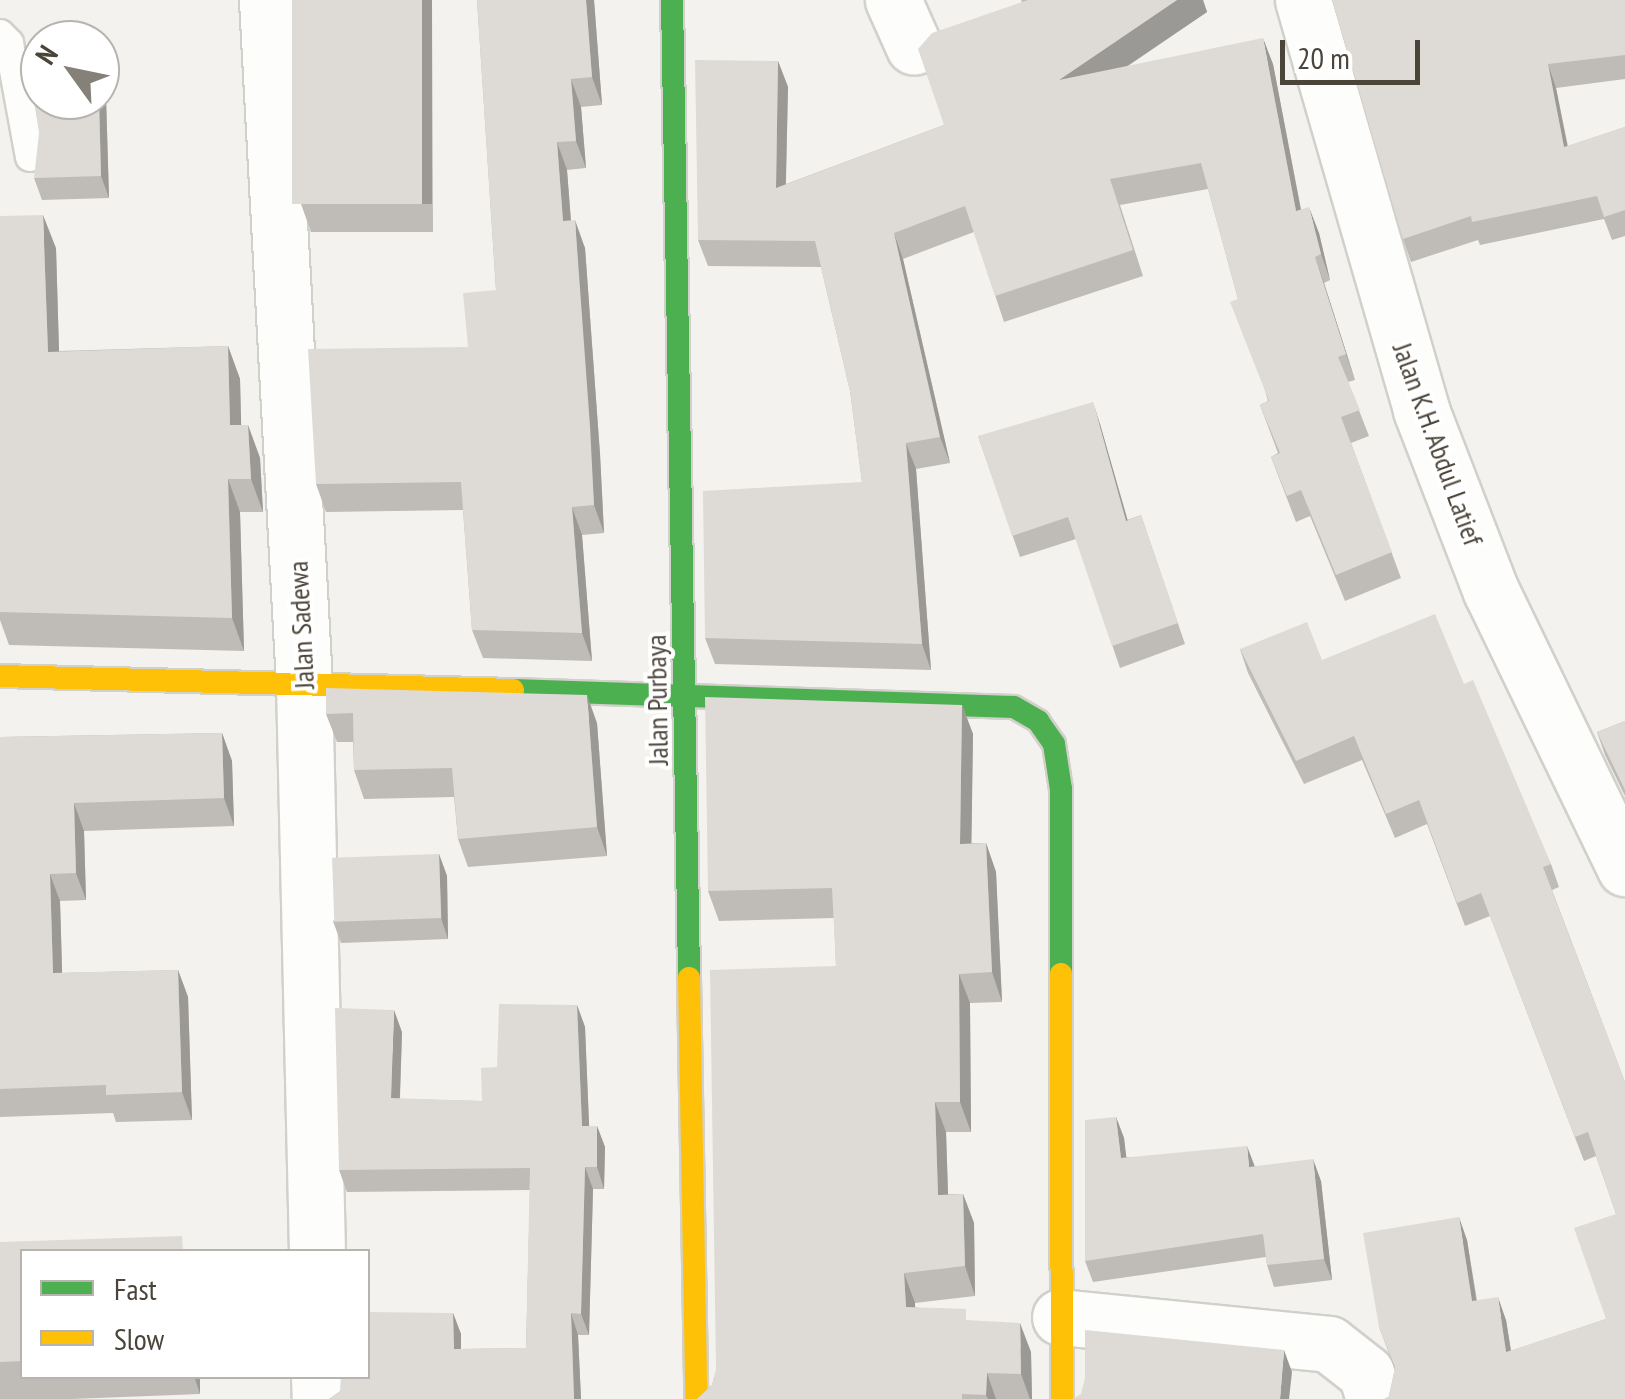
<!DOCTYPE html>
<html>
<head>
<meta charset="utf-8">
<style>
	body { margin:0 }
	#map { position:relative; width:1625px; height:1399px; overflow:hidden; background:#f4f2ee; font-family:"PT Sans Narrow",sans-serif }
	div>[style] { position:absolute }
	.roads { filter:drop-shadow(2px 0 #d2d0cb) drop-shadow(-2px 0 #d2d0cb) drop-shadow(0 2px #d2d0cb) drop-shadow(0 -2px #d2d0cb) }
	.lane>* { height:28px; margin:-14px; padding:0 14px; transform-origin:14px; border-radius:14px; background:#fdfdfc }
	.street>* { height:55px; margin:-27.5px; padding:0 27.5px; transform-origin:27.5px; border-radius:27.5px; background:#fdfdfc }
	.fast>* { height:22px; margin:-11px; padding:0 11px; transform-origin:11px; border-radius:11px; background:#4caf50 }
	.slow>* { height:22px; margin:-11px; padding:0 11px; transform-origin:11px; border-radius:11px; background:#ffc107 }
	.wall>* { inset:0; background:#bfbcb8 }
	.shaded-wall>* { inset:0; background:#9b9996; transform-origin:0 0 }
	.building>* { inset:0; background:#dedbd6; transform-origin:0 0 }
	span { translate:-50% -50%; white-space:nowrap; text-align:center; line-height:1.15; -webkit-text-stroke:8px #fff; paint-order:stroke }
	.street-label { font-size:28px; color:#4b4439 }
	.legend { position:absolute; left:20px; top:1249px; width:350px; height:130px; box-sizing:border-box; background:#fff; border:2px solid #b7b4b0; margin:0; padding:12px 18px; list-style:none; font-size:30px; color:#4b4439 }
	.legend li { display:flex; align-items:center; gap:20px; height:50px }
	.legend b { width:50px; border:2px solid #b7b4b0 }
	.north { position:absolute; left:20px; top:20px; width:100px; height:100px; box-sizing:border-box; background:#fff; border:2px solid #b7b4b0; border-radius:50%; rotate:303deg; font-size:28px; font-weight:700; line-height:40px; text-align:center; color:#4b4439 }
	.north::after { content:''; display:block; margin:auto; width:35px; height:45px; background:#868178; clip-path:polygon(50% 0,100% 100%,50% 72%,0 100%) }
	.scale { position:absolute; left:1280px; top:40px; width:140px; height:45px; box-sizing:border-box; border:5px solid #4b4439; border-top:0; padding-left:12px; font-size:30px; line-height:35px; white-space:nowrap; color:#4b4439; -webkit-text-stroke:8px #fff; paint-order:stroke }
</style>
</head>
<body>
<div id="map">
	<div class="roads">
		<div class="lane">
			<div style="left:0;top:34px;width:13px;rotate:45deg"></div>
			<div style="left:9px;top:43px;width:116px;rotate:79.6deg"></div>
		</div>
		<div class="street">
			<div style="left:267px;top:0;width:685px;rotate:86.9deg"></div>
			<div style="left:304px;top:684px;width:568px;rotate:88.69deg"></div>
			<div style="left:893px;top:0;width:51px;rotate:65.9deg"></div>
			<div style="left:1303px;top:0;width:427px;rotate:73.9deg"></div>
			<div style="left:1421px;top:410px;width:194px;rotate:68.9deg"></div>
			<div style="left:1491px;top:591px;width:308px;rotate:64.2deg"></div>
			<div style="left:1060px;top:1317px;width:270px;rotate:5.7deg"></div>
			<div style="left:1329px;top:1344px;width:47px;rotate:38.1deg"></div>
			<div style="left:1366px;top:1373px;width:27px;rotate:73deg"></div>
			<div style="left:319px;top:1376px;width:23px;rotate:88deg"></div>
		</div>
		<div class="fast">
			<div style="left:672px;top:0;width:978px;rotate:89deg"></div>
			<div style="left:513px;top:690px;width:501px;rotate:1.94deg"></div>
			<div style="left:1014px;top:707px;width:28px;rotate:30deg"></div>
			<div style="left:1038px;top:721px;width:28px;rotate:55deg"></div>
			<div style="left:1054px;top:744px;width:46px;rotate:81.2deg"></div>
			<div style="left:1061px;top:789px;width:185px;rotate:90deg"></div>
		</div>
		<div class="slow">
			<div style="left:0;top:676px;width:513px;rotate:1.56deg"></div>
			<div style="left:1061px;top:974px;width:425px;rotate:89.9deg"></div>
			<div style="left:689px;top:978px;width:421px;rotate:89deg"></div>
		</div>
	</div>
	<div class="wall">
		<div style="clip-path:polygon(432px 0,433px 232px,311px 232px,301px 204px)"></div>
		<div style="clip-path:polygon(477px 0,594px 0,602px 105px,581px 107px,586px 168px,567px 170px,571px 220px,585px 248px,600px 454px,604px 533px,582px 535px,592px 661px,483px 658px,472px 630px,463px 510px,326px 512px,316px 484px,468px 347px,496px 290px)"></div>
		<div style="clip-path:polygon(1021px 0,1203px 0,1207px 12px,1128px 66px,1273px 64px,1301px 209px,1319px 233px,1330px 280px,1324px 283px,1355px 380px,1348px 382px,1369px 436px,1351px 443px,1401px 578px,1345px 601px,1310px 516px,1296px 522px,1271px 457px,1278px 453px,1260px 405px,1268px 401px,1238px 299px,1208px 189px,1120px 205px,1143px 276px,1004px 322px,974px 232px,903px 259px,950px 463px,916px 469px,931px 670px,715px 664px,705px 638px,862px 482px,850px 391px,821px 267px,708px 266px,698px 240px,778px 61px,788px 87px,786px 184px,944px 125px,1022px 2px)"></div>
		<div style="clip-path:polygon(1332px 0,1625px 0,1625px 79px,1556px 88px,1568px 146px,1625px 127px,1625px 236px,1612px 240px,1604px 219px,1480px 245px,1478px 240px,1411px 262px,1403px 239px)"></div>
		<div style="clip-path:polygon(106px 97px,109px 198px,42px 200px,34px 178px)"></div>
		<div style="clip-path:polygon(0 216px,56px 248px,59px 351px,228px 346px,240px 379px,241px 425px,248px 425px,260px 458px,263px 512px,240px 512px,244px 651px,9px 645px,0 620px)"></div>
		<div style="clip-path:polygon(1100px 424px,1127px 520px,1141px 515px,1185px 644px,1120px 668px,1076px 539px,1020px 557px,978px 436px)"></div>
		<div style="clip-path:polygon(1240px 649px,1322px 660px,1464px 684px,1551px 864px,1559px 887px,1552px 890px,1625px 1082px,1625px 1399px,1389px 1396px,1395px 1369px,1379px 1327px,1467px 1240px,1477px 1300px,1506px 1320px,1511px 1351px,1606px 1319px,1616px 1214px,1596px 1156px,1584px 1161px,1490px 916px,1465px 926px,1427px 824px,1395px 838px,1362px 760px,1304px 784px,1248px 673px)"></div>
		<div style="clip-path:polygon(326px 688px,597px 723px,607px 856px,468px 867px,458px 839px,454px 797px,364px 799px,354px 770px,353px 742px,337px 742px,326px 714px)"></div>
		<div style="clip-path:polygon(962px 705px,973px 734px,971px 843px,986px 843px,996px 872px,1002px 1002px,970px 1003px,971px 1132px,946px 1132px,948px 1194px,963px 1194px,974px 1223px,975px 1296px,915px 1303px,915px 1307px,970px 1321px,1031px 1352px,1032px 1399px,697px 1399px,712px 1385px,836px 966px,834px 918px,719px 921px,708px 891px)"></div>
		<div style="clip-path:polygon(1625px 721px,1625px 796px,1605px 755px,1597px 732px)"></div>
		<div style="clip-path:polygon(222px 733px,232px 761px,234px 826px,84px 831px,86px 900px,60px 901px,62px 973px,178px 970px,188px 997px,192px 1120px,116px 1122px,113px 1113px,0 1117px,0 737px)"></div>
		<div style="clip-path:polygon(439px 854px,447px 876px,448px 939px,341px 943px,333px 921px)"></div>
		<div style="clip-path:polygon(577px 1005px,585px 1027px,589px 1126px,597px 1126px,605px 1147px,604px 1189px,593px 1189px,589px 1335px,578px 1335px,581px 1399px,329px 1399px,453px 1313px,461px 1334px,461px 1349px,526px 1348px,530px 1190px,347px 1192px,339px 1170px,402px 1032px,400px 1099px,482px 1101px,497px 1067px)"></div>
		<div style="clip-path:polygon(1116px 1117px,1124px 1138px,1126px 1157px,1254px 1166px,1321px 1181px,1332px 1280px,1274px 1287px,1267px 1265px,1266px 1257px,1093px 1282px,1085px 1261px)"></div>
		<div style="clip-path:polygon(0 1242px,22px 1252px,22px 1376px,200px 1376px,200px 1394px,72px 1399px,0 1399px)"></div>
	</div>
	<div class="shaded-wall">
		<div style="left:422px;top:0;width:10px;height:204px"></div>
		<div style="clip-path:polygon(586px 0,594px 0,602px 105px,592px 77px)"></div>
		<div style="clip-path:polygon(1177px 0,1203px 0,1207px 12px,1068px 106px,1059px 80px)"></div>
		<div style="clip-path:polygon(1263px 38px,1273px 64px,1306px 237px,1296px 211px)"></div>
		<div style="clip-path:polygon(778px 61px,788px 87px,785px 214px,776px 188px)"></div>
		<div style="clip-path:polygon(1548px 64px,1556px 88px,1572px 170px,1564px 147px)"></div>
		<div style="clip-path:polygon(571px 79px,581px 107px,586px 168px,576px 141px)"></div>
		<div style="clip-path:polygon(100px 81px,106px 97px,109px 198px,101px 176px,99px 100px,100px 100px)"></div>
		<div style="clip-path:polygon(557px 142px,567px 170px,573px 249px,563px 221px)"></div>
		<div style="clip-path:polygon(1309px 207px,1319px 233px,1330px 280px,1321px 254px)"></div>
		<div style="clip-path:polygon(43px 215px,56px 248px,60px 385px,48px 352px)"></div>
		<div style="clip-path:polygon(575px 220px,585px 248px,600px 454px,604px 533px,594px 505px)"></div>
		<div style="clip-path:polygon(894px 233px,903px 259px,950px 463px,940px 437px)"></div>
		<div style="clip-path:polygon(1315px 257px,1324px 283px,1355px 380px,1346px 354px)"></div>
		<div style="clip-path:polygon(228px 346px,240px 379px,242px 458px,230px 425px)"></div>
		<div style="clip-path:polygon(1093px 402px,1100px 424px,1134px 542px,1126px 521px)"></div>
		<div style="clip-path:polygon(248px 425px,260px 458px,263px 512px,251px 479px)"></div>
		<div style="clip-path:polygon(906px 443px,916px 469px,931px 670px,922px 644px)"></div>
		<div style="clip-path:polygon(228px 479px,240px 512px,244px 651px,232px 618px)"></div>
		<div style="clip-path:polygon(572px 507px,582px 535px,592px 661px,582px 633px)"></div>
		<div style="clip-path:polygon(587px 695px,597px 723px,607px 856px,597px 827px)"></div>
		<div style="clip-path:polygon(962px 705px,973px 734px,971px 874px,960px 844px)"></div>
		<div style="clip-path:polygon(222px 733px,232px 761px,234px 826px,224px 798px)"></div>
		<div style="clip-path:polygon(74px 803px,84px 831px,86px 900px,76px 873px)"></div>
		<div style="clip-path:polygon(986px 843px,996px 872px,1002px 1002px,992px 972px)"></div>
		<div style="clip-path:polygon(439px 854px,447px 876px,448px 939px,441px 918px)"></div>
		<div style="clip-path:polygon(50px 874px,60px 901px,63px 1001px,53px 973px)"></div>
		<div style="clip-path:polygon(178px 970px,188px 997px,192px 1120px,182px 1092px)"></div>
		<div style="clip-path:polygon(959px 974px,970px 1003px,971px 1132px,960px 1102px)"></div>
		<div style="clip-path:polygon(577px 1005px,585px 1027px,590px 1147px,582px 1126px)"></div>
		<div style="clip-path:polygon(394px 1010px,402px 1032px,399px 1120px,391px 1098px)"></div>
		<div style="clip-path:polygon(935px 1102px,946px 1132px,949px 1224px,938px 1195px)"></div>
		<div style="clip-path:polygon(1116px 1117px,1124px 1138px,1129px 1179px,1121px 1158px)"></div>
		<div style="clip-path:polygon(597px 1126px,605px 1147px,604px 1189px,597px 1167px)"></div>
		<div style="clip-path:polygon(1247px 1146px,1255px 1167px,1249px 1167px)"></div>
		<div style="clip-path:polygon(1313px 1159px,1321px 1181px,1332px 1280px,1324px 1259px)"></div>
		<div style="clip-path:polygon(585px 1167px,593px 1189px,589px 1335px,581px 1314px)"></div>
		<div style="clip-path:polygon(963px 1194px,974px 1223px,975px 1296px,965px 1266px)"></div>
		<div style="clip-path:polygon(1459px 1217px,1467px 1240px,1480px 1325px,1472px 1301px)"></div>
		<div style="clip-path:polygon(904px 1273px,915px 1303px,916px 1336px,906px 1307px)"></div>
		<div style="clip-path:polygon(1498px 1297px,1506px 1320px,1515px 1376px,1506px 1352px)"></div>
		<div style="clip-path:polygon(453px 1313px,461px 1334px,461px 1371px,454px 1349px)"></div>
		<div style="clip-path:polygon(571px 1313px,578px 1335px,581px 1399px,574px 1399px)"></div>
		<div style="clip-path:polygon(1020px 1323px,1031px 1352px,1032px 1399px,1030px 1399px,1021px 1374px)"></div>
		<div style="clip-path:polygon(1284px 1350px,1292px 1372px,1289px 1399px,1280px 1399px)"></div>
		<div style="clip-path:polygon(987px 1373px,996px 1399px,988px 1399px,986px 1395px)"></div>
		<div style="clip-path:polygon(194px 1376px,200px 1376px,200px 1394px)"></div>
	</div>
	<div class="building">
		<div style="left:292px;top:0;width:130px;height:204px"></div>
		<div style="clip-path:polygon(477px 0,586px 0,592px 77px,571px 79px,576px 141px,557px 142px,563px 221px,575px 220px,590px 426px,594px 505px,572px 507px,582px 633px,472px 630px,461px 482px,316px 484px,308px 349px,468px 347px,463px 293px,496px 290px)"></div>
		<div style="clip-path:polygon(1028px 0,1177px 0,1059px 80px,1263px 38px,1296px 211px,1309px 207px,1321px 254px,1315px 257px,1346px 354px,1338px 357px,1360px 410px,1341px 417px,1392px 552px,1336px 575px,1301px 490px,1287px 496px,1271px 457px,1280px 453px,1260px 405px,1269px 401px,1230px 302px,1238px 299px,1201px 163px,1110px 179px,1133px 250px,995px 296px,965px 206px,894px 233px,940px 437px,906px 443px,922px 644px,705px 638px,703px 491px,862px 482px,850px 391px,815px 241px,698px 240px,695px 60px,778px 61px,776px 188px,944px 125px,918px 49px,932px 33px)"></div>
		<div style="clip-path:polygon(1332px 0,1625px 0,1625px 55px,1548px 64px,1564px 147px,1625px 127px,1625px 210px,1604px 217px,1597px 196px,1472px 222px,1471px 216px,1403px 239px)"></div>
		<div style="clip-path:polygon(31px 78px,40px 78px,40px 100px,99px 100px,101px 176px,34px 178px,39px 133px)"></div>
		<div style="clip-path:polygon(43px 215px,48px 352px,228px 346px,230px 425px,248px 425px,251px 479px,228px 479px,232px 618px,0 612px,0 216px)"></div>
		<div style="clip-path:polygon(1093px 402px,1126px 521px,1141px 515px,1178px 623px,1112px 646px,1068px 517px,1012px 536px,978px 436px)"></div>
		<div style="clip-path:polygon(1435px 614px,1464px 684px,1473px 680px,1551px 864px,1543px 867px,1625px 1082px,1625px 1399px,1384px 1399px,1389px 1396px,1395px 1367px,1379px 1327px,1363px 1233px,1459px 1217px,1472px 1301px,1498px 1297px,1506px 1352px,1606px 1319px,1574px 1228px,1616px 1214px,1588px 1132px,1575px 1137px,1481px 893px,1457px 903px,1419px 800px,1386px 814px,1354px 736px,1296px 761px,1240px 649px,1307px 622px,1322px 660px)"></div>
		<div style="clip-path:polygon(326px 688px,587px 695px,597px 827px,458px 839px,452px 768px,354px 770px,353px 713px,326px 714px)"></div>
		<div style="clip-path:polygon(705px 697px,962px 705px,960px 844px,986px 843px,992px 972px,959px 974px,960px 1102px,935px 1102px,938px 1195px,963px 1194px,965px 1266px,904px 1273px,906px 1307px,966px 1309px,966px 1320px,1020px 1323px,1021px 1374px,987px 1373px,986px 1395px,962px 1394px,962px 1399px,697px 1399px,712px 1385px,716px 1369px,710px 970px,836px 966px,832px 888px,708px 891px)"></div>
		<div style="clip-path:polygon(1625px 721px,1625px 790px,1597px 732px)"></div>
		<div style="clip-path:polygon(222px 733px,224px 798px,74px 803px,76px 873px,50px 874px,53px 973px,178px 970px,182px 1092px,106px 1095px,106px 1085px,0 1089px,0 737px)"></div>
		<div style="left:439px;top:854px;width:64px;height:107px;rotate:88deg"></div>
		<div style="clip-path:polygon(499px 1004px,577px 1005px,582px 1126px,597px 1126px,597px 1167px,585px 1167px,581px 1314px,571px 1313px,574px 1399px,329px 1399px,340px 1391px,341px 1376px,368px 1376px,368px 1312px,453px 1313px,454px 1349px,526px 1348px,530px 1168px,339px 1170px,335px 1008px,394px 1010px,391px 1098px,482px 1101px,481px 1068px,497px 1067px)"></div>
		<div style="clip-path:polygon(1116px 1117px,1121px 1158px,1247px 1146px,1249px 1167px,1313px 1159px,1324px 1259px,1267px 1265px,1263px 1234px,1085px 1261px,1085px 1120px)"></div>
		<div style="clip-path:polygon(182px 1236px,183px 1252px,22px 1252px,22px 1361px,0 1362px,0 1242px)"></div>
		<div style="clip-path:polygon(1085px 1330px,1284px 1350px,1280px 1399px,1073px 1399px,1081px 1394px,1085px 1378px)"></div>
	</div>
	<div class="street-label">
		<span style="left:1438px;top:444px;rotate:70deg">Jalan K.H. Abdul Latief</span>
		<span style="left:301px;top:625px;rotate:-93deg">Jalan Sadewa</span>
		<span style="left:657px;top:700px;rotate:-91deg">Jalan Purbaya</span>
	</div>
	<ul class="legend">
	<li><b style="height:12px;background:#4caf50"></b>Fast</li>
	<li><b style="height:12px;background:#ffc107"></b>Slow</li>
	</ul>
	<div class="north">N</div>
	<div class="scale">20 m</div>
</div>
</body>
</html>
